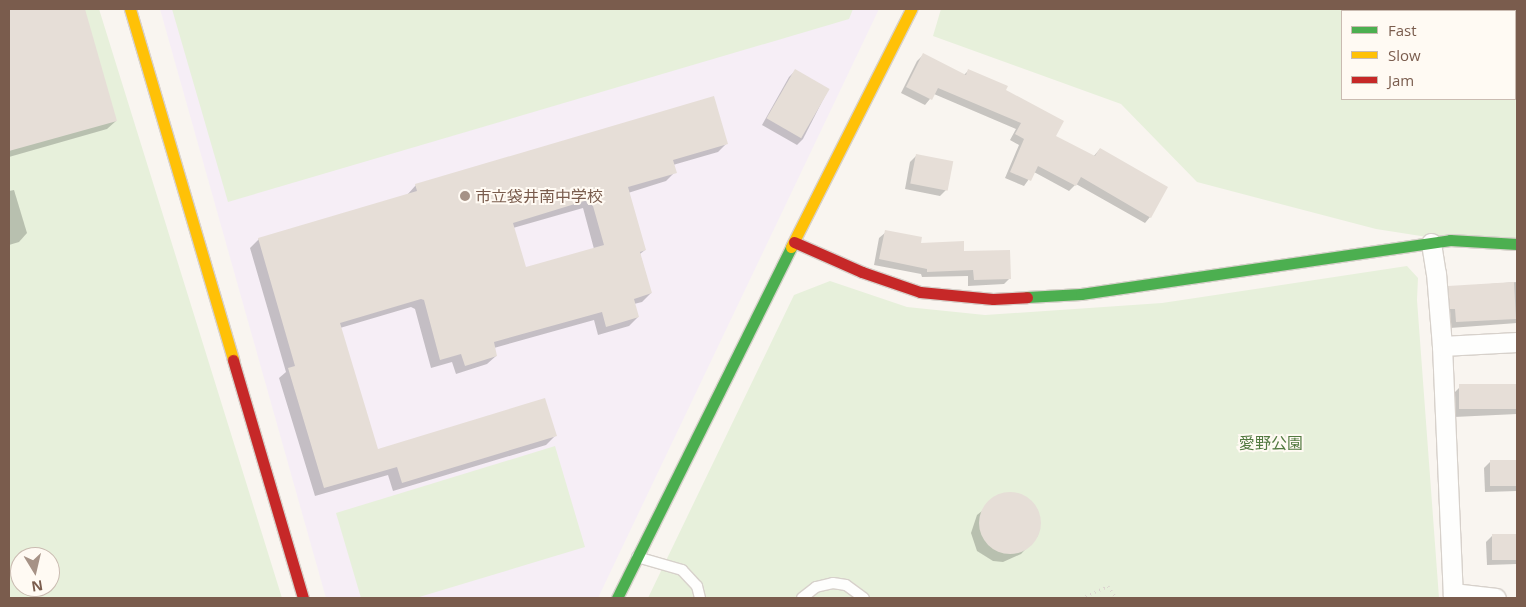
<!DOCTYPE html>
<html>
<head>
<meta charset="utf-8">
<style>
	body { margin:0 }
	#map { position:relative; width:1526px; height:607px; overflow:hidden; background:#f9f5f0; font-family:"Open Sans","Noto Sans JP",sans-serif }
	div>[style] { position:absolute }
	.education>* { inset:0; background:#f6eef6 }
	.green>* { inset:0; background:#e7f0db }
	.shadow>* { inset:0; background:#0003 }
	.building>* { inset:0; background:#e6ded7; transform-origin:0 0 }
	.round { border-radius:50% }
	.path>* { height:3px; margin-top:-1.5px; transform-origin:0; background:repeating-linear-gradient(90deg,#dcd5d0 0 1px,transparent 0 5px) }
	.roads { filter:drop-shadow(1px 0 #d7d1cb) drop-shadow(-1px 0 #d7d1cb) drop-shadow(0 1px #d7d1cb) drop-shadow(0 -1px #d7d1cb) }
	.lane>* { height:10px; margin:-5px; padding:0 5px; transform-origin:5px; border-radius:5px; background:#fefefd }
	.street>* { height:19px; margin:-9.5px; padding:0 9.5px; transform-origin:9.5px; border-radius:9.5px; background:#fefefd }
	.fast>* { height:11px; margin:-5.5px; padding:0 5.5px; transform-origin:5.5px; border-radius:5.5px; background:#4caf50 }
	.slow>* { height:11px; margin:-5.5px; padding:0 5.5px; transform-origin:5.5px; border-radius:5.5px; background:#ffc107 }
	.jam>* { height:11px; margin:-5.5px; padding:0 5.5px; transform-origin:5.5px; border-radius:5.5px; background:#c62828 }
	.dots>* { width:14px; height:14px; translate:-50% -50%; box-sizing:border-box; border:2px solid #fffaf3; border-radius:50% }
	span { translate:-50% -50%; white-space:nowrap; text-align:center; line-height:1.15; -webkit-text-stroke:4px #fffaf3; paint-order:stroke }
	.poi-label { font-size:16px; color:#7a5c4d }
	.left { translate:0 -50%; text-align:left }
	.park-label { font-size:16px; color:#537a41 }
	.frame { position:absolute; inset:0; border:10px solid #7a5c4d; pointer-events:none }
	.legend { position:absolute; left:1341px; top:10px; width:175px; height:90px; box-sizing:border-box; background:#fffaf3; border:1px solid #cabbb1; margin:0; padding:6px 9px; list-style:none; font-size:15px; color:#7a5c4d }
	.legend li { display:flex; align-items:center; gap:10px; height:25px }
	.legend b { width:25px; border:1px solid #cabbb1 }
	.north { position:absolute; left:10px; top:547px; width:50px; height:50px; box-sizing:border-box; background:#fffaf3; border:1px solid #cabbb1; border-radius:50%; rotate:171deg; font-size:14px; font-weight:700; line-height:20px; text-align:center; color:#7a5c4d }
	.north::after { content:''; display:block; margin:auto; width:18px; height:22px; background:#a69286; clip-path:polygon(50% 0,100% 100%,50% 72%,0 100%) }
</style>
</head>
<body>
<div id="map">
	<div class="education">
		<div style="clip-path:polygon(160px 9px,879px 9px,598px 598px,326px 598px)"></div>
	</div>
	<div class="green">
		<div style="clip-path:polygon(evenodd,9px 9px,99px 9px,282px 598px,9px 598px,9px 9px,20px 557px,50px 557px,50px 587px,20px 587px,20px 557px)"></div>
		<div style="clip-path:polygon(172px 9px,853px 9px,849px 19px,228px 202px)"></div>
		<div style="clip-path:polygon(evenodd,941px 9px,1517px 9px,1517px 251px,1376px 229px,1197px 182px,1121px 104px,933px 36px,941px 9px,1342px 11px,1515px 11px,1515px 99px,1342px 99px,1342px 11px)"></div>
		<div style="clip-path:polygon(1407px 266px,1418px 278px,1417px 300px,1439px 598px,648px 598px,794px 295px,830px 281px,907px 307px,985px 315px,1162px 303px)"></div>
		<div style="clip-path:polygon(555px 446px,585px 547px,416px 598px,361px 598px,336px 513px)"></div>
	</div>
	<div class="shadow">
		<div style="clip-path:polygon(14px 9px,84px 9px,116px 121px,107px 129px,9px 157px,9px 10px)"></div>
		<div style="clip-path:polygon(923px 55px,964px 75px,968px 71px,1004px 91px,1054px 136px,1093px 157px,1100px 149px,1150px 217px,1145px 223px,1076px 184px,1069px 191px,1034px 172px,1024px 186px,1005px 178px,1019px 145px,1010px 140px,1016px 129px,934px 94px,925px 105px,901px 93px,917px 61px)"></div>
		<div style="clip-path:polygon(795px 71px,828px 90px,803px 139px,797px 145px,762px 125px,789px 77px)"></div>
		<div style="clip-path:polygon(evenodd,727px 143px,718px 152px,673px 165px,675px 172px,666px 181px,628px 193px,645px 250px,640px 254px,651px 293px,642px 302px,634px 304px,638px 317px,629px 326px,598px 335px,594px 320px,494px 348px,496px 356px,487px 364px,456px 374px,452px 362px,431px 368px,415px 309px,411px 307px,340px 328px,377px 451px,555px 436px,546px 445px,393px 491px,388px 475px,315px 496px,279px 378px,286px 372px,250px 248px,259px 239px,407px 195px,416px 185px,727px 143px,583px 208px,594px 249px,525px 269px,513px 228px,583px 208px)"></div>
		<div style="clip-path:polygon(916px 156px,946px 190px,940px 196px,905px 189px,910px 162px)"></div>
		<div style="clip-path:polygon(14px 190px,27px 233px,19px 242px,9px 245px,9px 191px)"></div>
		<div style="clip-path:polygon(886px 232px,919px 244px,963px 253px,1010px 278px,1004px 284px,968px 286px,968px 276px,922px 277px,921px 274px,874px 265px,879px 238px)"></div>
		<div style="clip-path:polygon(1517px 282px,1517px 323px,1450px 328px,1449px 315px,1445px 315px,1443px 293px,1449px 287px)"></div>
		<div style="clip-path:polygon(1517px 384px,1517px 414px,1454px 417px,1453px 394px,1459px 388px)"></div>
		<div style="clip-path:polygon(1490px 462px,1517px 462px,1517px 491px,1485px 492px,1484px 468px)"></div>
		<div style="clip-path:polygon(1002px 495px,1021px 496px,1029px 500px,1039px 517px,1040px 527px,1037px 537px,1021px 554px,1003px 562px,993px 561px,977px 551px,971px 533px,977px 515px)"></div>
		<div style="clip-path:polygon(1517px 535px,1517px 564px,1487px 565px,1486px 542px,1492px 536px)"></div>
	</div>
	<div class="building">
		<div style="clip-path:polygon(9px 9px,85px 9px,117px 121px,9px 151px)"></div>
		<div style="clip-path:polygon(923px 53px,966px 75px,968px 69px,1008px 86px,1006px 90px,1064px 121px,1056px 136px,1095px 156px,1100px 148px,1168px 187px,1151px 218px,1081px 177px,1076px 186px,1038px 166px,1031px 181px,1010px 172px,1024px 139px,1015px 134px,1021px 123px,938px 88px,932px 100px,906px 87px)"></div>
		<div style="left:795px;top:69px;width:40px;height:57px;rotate:30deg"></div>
		<div style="clip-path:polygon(evenodd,714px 96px,728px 144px,673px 160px,677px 173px,628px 187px,646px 250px,640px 252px,652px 293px,634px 299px,639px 317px,606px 327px,602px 312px,494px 342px,497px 356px,465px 366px,461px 354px,440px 360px,424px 300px,421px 299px,340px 323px,378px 449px,545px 398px,557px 436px,402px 483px,397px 467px,324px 488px,288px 368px,295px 366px,258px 238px,417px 191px,415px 184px,714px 96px,591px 199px,604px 245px,526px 267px,513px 223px,591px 199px)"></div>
		<div style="left:916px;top:154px;width:38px;height:30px;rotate:11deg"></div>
		<div style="clip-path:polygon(885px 230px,922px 237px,921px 243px,964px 241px,964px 251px,1010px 250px,1011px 279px,974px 280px,973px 270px,927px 272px,927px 269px,879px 259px)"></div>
		<div style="clip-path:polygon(1514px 282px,1516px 319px,1456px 322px,1455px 309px,1450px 309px,1448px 286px)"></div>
		<div style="left:1517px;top:384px;width:25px;height:58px;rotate:90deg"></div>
		<div style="left:1517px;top:460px;width:26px;height:27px;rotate:90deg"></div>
		<div class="round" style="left:979px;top:492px;width:62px;height:62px"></div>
		<div style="left:1492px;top:534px;width:25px;height:26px"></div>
	</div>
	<div class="path">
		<div style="left:1081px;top:598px;width:30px;rotate:-24deg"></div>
		<div style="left:1108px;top:586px;width:14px;rotate:56deg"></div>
	</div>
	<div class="roads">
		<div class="lane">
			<div style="left:637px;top:557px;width:47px;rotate:16.1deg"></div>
			<div style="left:682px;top:570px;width:22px;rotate:47deg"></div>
			<div style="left:697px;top:586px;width:12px;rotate:76deg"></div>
			<div style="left:802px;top:598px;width:18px;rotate:-38deg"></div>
			<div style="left:816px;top:587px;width:17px;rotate:-13deg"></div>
			<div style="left:833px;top:583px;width:13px;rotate:9deg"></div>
			<div style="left:846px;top:585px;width:22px;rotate:36deg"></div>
		</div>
		<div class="street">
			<div style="left:1431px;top:243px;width:30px;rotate:81deg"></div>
			<div style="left:1436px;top:273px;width:73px;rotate:85.3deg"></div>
			<div style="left:1442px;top:346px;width:252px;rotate:87.5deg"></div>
			<div style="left:1442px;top:346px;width:75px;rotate:-3.1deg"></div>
			<div style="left:1453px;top:593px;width:43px;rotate:6.6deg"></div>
		</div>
		<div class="fast">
			<div style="left:1027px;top:297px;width:54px;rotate:-3.2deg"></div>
			<div style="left:1081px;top:294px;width:373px;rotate:-8.3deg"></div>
			<div style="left:1450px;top:240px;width:67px;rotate:3.4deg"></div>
			<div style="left:617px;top:598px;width:392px;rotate:-63.6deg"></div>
		</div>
		<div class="slow">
			<div style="left:130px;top:9px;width:366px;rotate:73.6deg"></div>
			<div style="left:791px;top:247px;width:267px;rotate:-63.2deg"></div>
		</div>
		<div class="jam">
			<div style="left:794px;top:242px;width:74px;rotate:23.8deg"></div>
			<div style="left:862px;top:272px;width:61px;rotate:19deg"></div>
			<div style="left:920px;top:292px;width:73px;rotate:5.5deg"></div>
			<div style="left:993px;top:299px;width:34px;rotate:-3deg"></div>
			<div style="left:233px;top:360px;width:248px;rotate:73.6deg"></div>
		</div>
	</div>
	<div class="dots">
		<div style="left:465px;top:196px;background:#a69286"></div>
	</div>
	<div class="poi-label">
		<span class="left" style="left:475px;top:196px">市立袋井南中学校</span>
	</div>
	<div class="park-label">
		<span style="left:1271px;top:443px">愛野公園</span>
	</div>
	<div class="frame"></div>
	<ul class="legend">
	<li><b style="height:6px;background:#4caf50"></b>Fast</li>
	<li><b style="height:6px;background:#ffc107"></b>Slow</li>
	<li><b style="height:6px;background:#c62828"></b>Jam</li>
	</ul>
	<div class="north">N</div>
</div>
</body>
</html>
